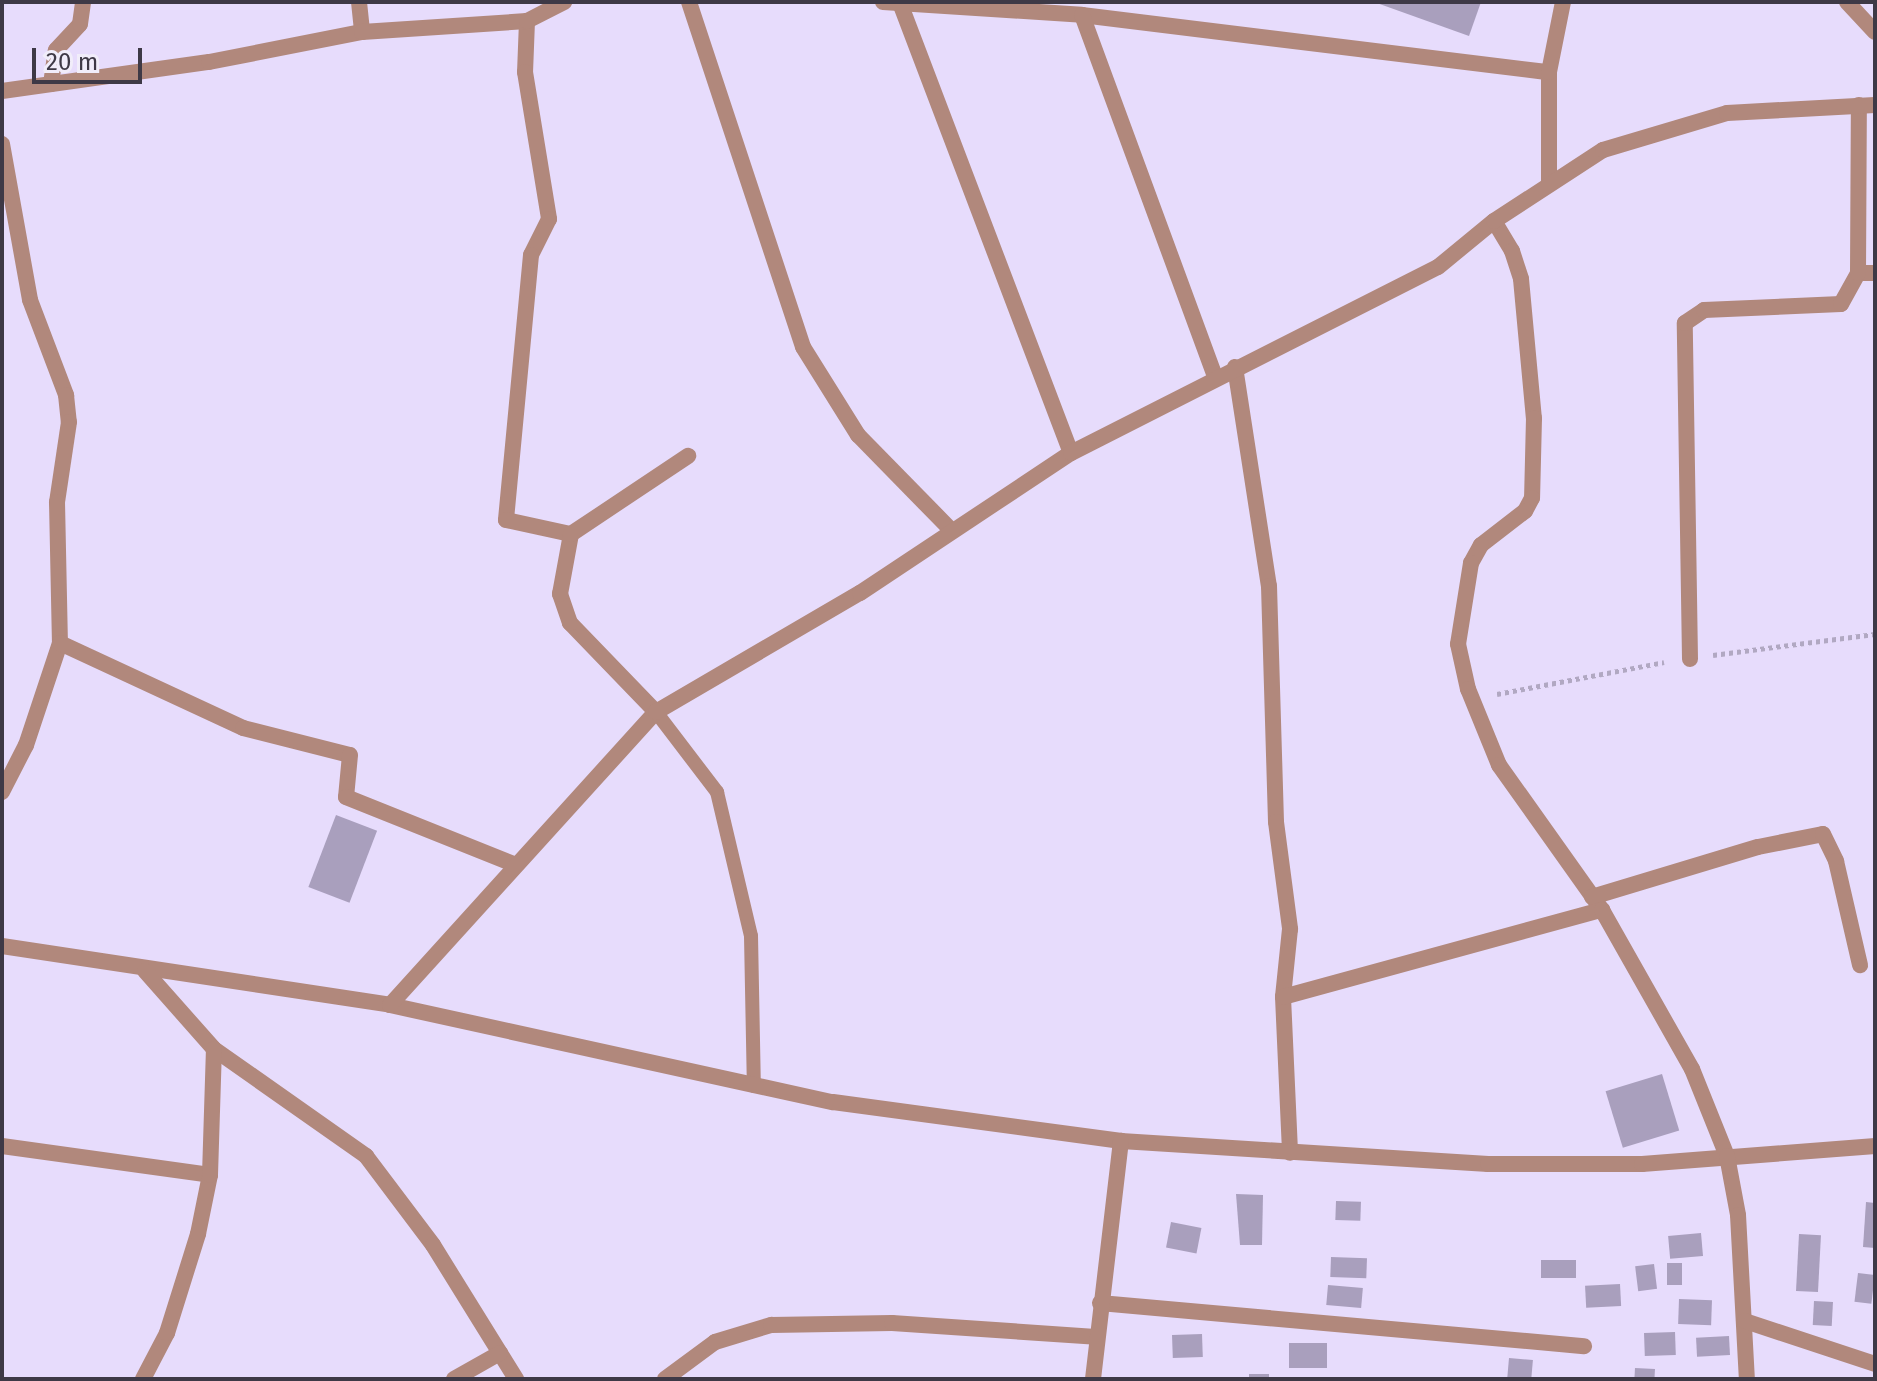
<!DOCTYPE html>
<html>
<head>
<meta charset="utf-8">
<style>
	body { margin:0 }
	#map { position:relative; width:1877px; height:1381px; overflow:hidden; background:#e7dcfc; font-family:"Fira Sans",sans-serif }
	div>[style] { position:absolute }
	.building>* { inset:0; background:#a99fbd; transform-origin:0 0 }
	.path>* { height:5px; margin-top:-2.5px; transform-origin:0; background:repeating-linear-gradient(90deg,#b1a8c2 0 4px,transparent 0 8px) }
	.lane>* { height:14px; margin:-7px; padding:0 7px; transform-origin:7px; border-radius:7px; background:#b1887c }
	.street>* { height:16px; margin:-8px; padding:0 8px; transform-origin:8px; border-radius:8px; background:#b1887c }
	span { translate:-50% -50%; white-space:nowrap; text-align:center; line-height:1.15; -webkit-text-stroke:7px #f1edfa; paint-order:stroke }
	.frame { position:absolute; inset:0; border:4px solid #3e3946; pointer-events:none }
	.scale { position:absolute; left:32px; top:48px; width:110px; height:36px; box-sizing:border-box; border:4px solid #3e3946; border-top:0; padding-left:10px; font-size:24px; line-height:28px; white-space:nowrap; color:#3e3946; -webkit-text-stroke:6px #f1edfa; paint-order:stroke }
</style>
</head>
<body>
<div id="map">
	<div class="building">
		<div style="clip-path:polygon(1374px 2px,1481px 2px,1469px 36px)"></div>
		<div style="left:336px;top:815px;width:44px;height:77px;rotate:21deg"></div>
		<div style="left:1662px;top:1074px;width:59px;height:59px;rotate:73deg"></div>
		<div style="clip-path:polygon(1236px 1194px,1263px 1195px,1262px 1245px,1240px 1245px)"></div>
		<div style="left:1336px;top:1201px;width:25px;height:19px;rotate:2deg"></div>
		<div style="clip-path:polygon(1866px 1202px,1875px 1203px,1875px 1248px,1863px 1247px)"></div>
		<div style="left:1171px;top:1222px;width:31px;height:26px;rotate:11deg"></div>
		<div style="left:1701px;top:1233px;width:23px;height:33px;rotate:85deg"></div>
		<div style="left:1799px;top:1234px;width:22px;height:57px;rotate:3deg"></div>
		<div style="left:1331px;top:1257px;width:36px;height:20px;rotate:2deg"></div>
		<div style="left:1541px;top:1260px;width:35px;height:18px"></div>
		<div style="left:1667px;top:1263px;width:15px;height:22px"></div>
		<div style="left:1654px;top:1264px;width:25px;height:19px;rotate:83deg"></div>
		<div style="left:1858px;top:1273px;width:17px;height:29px;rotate:7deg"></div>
		<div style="left:1620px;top:1284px;width:22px;height:35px;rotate:87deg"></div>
		<div style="left:1328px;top:1285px;width:35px;height:20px;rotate:5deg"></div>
		<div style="left:1679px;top:1299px;width:33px;height:25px;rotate:2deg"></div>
		<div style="left:1814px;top:1301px;width:19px;height:24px;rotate:3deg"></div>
		<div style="left:1675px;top:1332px;width:23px;height:31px;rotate:88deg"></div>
		<div style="left:1202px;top:1334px;width:23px;height:30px;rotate:88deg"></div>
		<div style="left:1729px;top:1336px;width:19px;height:33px;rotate:87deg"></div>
		<div style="left:1327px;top:1343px;width:25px;height:38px;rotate:90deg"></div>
		<div style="left:1509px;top:1358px;width:24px;height:21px;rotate:5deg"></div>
		<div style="left:1635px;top:1368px;width:20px;height:11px;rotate:3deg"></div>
		<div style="left:1249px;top:1374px;width:20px;height:5px"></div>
	</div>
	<div class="path">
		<div style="left:1713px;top:655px;width:163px;rotate:-7.4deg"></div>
		<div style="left:1497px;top:694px;width:170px;rotate:-10.8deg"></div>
	</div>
	<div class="lane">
		<div style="left:656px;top:712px;width:101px;rotate:52.7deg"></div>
		<div style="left:717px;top:792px;width:148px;rotate:76.7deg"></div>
		<div style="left:751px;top:936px;width:150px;rotate:88.9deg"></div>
	</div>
	<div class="street">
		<div style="left:359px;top:2px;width:30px;rotate:84deg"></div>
		<div style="left:689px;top:2px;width:363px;rotate:71.7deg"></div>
		<div style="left:803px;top:347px;width:104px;rotate:58deg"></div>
		<div style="left:858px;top:435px;width:134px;rotate:45.6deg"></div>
		<div style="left:883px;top:2px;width:199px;rotate:3.7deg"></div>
		<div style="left:1082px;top:15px;width:470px;rotate:7deg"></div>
		<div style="left:1847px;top:2px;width:41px;rotate:47deg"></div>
		<div style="left:900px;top:3px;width:481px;rotate:69.2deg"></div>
		<div style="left:1082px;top:15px;width:386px;rotate:69.8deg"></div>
		<div style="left:527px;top:21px;width:51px;rotate:92.2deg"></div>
		<div style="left:525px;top:72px;width:149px;rotate:80.7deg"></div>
		<div style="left:549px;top:219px;width:40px;rotate:116.6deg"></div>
		<div style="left:531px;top:255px;width:266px;rotate:95.4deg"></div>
		<div style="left:506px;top:520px;width:66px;rotate:12.2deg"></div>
		<div style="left:51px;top:84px;width:34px;rotate:-82deg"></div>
		<div style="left:56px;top:50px;width:35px;rotate:-47deg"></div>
		<div style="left:80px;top:24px;width:22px;rotate:-82deg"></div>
		<div style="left:2px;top:91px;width:209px;rotate:-8deg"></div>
		<div style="left:209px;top:62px;width:156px;rotate:-11.1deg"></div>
		<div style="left:362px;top:32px;width:165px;rotate:-3.8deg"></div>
		<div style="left:527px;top:21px;width:42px;rotate:-27.2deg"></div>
		<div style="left:2px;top:144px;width:158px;rotate:79.8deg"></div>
		<div style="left:30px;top:300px;width:102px;rotate:69.2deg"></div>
		<div style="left:66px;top:395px;width:27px;rotate:84deg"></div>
		<div style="left:69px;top:422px;width:81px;rotate:98.5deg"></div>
		<div style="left:57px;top:502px;width:141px;rotate:88.8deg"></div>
		<div style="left:60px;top:643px;width:108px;rotate:108.4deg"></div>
		<div style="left:26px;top:745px;width:53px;rotate:117.1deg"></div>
		<div style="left:1549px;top:182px;width:110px;rotate:-90deg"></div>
		<div style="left:1549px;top:72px;width:71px;rotate:-78.7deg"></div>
		<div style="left:1494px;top:221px;width:35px;rotate:59deg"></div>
		<div style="left:1512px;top:251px;width:29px;rotate:72deg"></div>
		<div style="left:1521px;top:279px;width:140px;rotate:84.7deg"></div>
		<div style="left:1534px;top:418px;width:80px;rotate:91.4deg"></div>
		<div style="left:1532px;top:498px;width:15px;rotate:118deg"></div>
		<div style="left:1525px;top:511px;width:56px;rotate:142.3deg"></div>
		<div style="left:1481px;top:545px;width:21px;rotate:119deg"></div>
		<div style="left:1471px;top:563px;width:82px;rotate:99.1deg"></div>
		<div style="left:1458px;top:644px;width:46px;rotate:77.5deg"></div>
		<div style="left:1468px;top:689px;width:82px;rotate:67.8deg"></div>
		<div style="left:1499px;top:765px;width:178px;rotate:54.6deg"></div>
		<div style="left:1858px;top:273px;width:17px"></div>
		<div style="left:1235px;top:367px;width:222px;rotate:81.2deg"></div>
		<div style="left:1269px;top:586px;width:236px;rotate:88.3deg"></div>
		<div style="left:1276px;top:822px;width:108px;rotate:82.5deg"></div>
		<div style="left:1290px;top:929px;width:68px;rotate:95.9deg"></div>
		<div style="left:1283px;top:997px;width:156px;rotate:87.4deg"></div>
		<div style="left:60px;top:643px;width:202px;rotate:24.9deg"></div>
		<div style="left:243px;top:728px;width:110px;rotate:14.2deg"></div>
		<div style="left:350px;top:755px;width:42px;rotate:95.4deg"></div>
		<div style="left:346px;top:797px;width:183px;rotate:21.8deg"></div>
		<div style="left:1690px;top:659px;width:336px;rotate:-90.9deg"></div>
		<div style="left:1685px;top:323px;width:23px;rotate:-34deg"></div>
		<div style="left:1704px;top:310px;width:137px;rotate:-2.5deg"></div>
		<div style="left:1841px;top:304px;width:35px;rotate:-61deg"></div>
		<div style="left:1858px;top:273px;width:168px;rotate:-89.7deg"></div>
		<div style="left:656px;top:712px;width:124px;rotate:-134deg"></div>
		<div style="left:570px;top:623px;width:31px;rotate:-109deg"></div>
		<div style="left:560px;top:594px;width:61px;rotate:-79.6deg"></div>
		<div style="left:571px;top:534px;width:141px;rotate:-33.7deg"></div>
		<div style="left:1592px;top:897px;width:173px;rotate:-16.8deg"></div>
		<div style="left:1758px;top:847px;width:66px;rotate:-11.3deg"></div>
		<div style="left:1823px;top:834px;width:30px;rotate:64deg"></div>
		<div style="left:1836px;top:861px;width:107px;rotate:77deg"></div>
		<div style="left:2px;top:946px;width:392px;rotate:8.6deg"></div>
		<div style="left:390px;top:1005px;width:453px;rotate:12.4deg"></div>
		<div style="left:833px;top:1102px;width:291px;rotate:7.7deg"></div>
		<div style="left:1121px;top:1141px;width:368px;rotate:3.6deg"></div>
		<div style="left:1488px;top:1164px;width:154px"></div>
		<div style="left:1642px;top:1164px;width:234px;rotate:-4.4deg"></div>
		<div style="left:145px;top:971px;width:104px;rotate:48.5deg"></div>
		<div style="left:214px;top:1049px;width:186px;rotate:35.1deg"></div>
		<div style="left:366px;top:1156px;width:111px;rotate:53deg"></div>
		<div style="left:433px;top:1245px;width:158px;rotate:58.2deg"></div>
		<div style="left:1283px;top:997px;width:331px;rotate:-15.3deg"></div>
		<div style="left:1602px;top:910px;width:183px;rotate:60.5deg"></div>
		<div style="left:1692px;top:1069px;width:94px;rotate:68.1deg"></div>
		<div style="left:1727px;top:1156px;width:60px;rotate:79.4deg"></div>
		<div style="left:1738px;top:1215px;width:164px;rotate:86.9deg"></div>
		<div style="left:390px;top:1005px;width:396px;rotate:-47.8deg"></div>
		<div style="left:656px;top:712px;width:236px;rotate:-30.3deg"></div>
		<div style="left:860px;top:593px;width:253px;rotate:-33.6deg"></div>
		<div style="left:1071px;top:453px;width:411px;rotate:-26.9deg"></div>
		<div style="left:1438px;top:267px;width:72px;rotate:-39.4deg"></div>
		<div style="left:1494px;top:221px;width:130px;rotate:-33.1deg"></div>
		<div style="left:1603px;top:150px;width:129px;rotate:-16.6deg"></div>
		<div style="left:1727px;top:113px;width:148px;rotate:-3.1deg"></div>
		<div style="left:2px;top:1146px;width:210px;rotate:7.9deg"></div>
		<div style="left:1100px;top:1303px;width:486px;rotate:5.1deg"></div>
		<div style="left:1745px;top:1321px;width:137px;rotate:18.3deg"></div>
		<div style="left:143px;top:1379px;width:52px;rotate:-62.4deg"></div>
		<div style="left:167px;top:1333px;width:104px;rotate:-72.6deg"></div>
		<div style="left:198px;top:1234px;width:60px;rotate:-78.5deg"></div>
		<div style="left:210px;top:1175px;width:126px;rotate:-88.2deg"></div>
		<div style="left:454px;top:1379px;width:53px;rotate:-29.5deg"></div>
		<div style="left:665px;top:1379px;width:62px;rotate:-36.5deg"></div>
		<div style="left:715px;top:1342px;width:59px;rotate:-16.9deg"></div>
		<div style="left:771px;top:1325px;width:121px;rotate:-0.9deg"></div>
		<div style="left:892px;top:1323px;width:204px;rotate:3.9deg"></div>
		<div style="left:1093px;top:1379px;width:240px;rotate:-83.3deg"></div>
	</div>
	<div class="frame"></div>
	<div class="scale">20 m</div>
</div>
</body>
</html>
